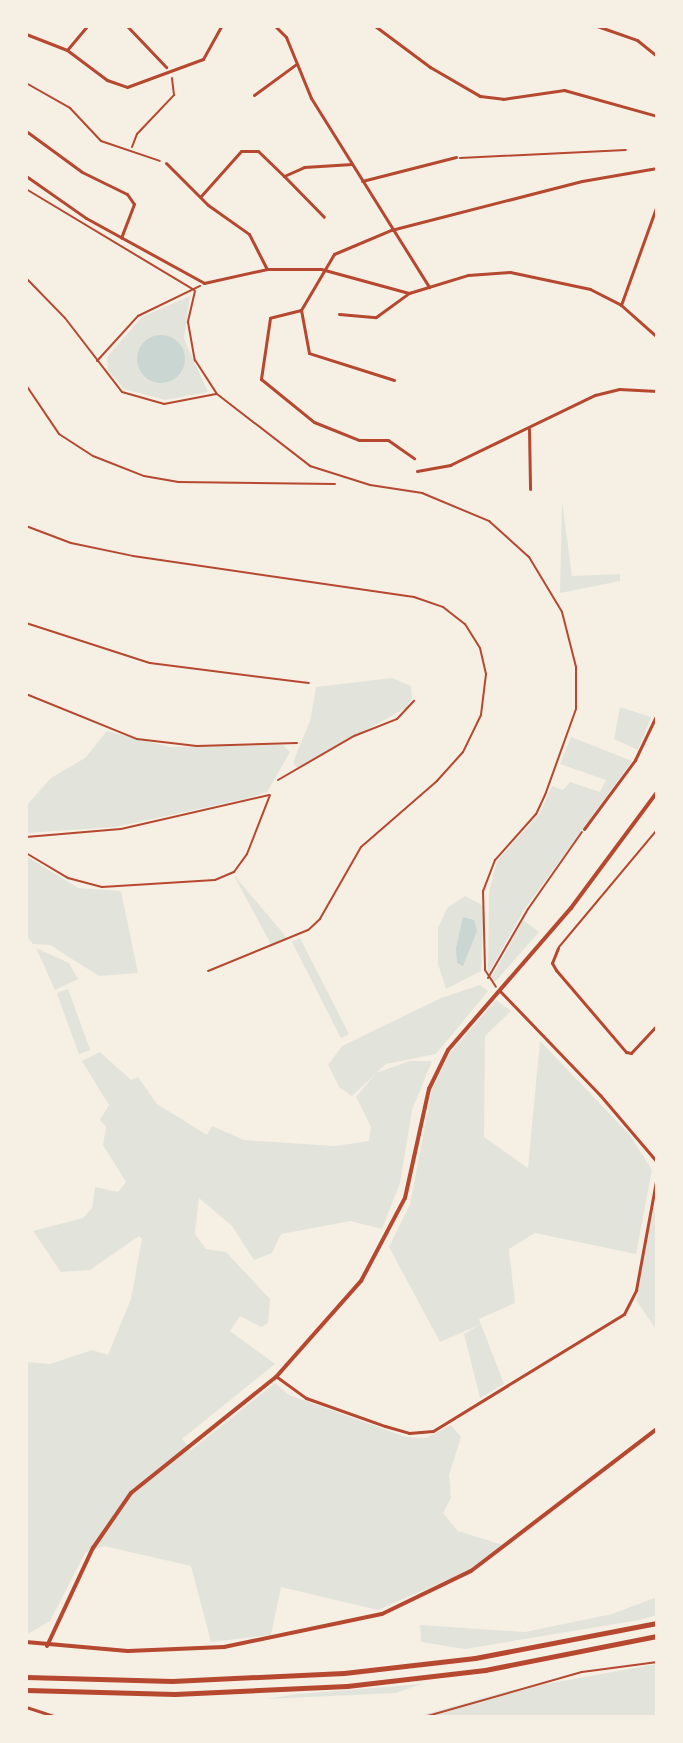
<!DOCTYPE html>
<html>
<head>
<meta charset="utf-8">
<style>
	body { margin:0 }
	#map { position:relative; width:683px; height:1743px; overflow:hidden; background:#f6efe4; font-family:"Roboto Serif",serif }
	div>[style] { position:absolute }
	.green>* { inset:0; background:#e2e4dc; transform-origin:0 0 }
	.water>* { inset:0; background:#c9d6d2 }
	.round { border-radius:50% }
	.path>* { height:2px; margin:-1px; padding:0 1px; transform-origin:1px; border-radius:1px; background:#b5482f }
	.service>* { height:2px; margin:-1px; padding:0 1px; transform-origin:1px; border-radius:1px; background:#b5482f }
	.minor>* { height:3px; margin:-1.5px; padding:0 1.5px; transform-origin:1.5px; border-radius:1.5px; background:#b5482f }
	.tertiary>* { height:4px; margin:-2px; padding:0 2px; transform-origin:2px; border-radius:2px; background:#b5482f }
	.trunk>* { height:5px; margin:-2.5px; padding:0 2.5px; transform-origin:2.5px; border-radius:2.5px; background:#b5482f }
	span { translate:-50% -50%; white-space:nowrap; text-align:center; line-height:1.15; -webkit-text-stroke:6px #f6efe4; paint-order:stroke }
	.frame { position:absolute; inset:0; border:28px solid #f6efe4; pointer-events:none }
</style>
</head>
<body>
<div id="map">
	<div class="green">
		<div style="clip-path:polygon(190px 296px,184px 339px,208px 392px,165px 400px,124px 389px,108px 370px,107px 357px,142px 317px)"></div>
		<div style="clip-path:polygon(562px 501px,572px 576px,620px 574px,620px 581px,560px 593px)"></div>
		<div style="clip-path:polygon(392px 678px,411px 686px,412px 698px,406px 708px,297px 768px,293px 762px,310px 721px,316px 687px)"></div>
		<div style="clip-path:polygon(620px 707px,651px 717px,638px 750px,614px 739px)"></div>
		<div style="clip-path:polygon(107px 731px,170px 747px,266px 745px,283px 745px,290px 752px,267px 792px,249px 798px,115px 827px,26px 833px,26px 806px,51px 778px,85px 758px)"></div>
		<div style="clip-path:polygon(571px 737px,632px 761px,524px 910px,488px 974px,489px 892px,497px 861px,540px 813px,552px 786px,563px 790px,570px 782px,600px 792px,606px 780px,560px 764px)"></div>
		<div style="clip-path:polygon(26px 856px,78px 888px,121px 891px,138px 973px,99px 976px,50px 945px,33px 944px,26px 936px)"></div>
		<div style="clip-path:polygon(233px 874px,288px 939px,272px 946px)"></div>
		<div style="clip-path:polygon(465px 896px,484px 906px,481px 971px,446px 989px,438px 964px,438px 928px,447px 908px)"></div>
		<div style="clip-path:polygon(523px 920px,539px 932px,495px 982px,491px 979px)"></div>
		<div style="left:300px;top:938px;width:108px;height:9px;rotate:63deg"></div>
		<div style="clip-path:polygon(36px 948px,69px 963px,78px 979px,55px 990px)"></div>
		<div style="clip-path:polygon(480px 985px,488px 991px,436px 1054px,386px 1064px,352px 1096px,339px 1087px,328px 1065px,342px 1046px,441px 998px)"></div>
		<div style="left:68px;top:989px;width:65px;height:12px;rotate:70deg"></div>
		<div style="clip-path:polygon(496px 1000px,511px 1011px,485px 1036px,484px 1137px,528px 1168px,540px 1041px,629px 1134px,652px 1170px,636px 1254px,535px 1233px,509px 1249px,515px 1303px,479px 1319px,504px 1384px,480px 1398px,464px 1334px,479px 1325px,440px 1342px,389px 1247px,410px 1204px,432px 1089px,450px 1053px)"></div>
		<div style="clip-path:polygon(100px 1052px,131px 1080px,138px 1077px,157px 1104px,207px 1135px,212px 1126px,244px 1140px,335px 1146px,369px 1141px,371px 1127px,356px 1097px,376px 1073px,410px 1061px,432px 1061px,412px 1110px,400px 1183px,382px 1229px,350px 1221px,281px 1234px,272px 1253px,254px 1260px,232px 1226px,199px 1198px,195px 1234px,206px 1249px,226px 1252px,270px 1299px,268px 1323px,261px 1327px,240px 1316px,230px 1331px,275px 1364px,182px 1439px,191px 1450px,275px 1383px,289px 1395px,406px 1437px,426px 1438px,451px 1425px,461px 1437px,449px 1475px,451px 1498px,443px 1513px,458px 1531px,503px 1545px,467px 1571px,378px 1610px,281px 1587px,271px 1635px,211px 1642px,191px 1566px,104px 1546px,85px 1553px,50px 1621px,26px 1635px,26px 1362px,50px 1364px,92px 1350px,108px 1355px,131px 1299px,142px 1239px,139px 1236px,90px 1270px,61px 1272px,33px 1231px,83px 1218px,92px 1208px,95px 1187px,118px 1192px,126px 1182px,103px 1145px,106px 1127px,100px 1120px,109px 1105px,82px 1061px)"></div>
		<div style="clip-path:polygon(653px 1212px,657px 1212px,657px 1331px,636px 1300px)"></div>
		<div style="clip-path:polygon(657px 1597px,657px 1615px,639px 1620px,465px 1649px,421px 1642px,420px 1625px,525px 1632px,612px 1614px)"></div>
		<div style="clip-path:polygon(657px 1664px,657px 1717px,415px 1717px,512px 1690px)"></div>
		<div style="clip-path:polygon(422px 1684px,396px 1693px,266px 1699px,298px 1694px)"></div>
	</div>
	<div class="water">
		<div class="round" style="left:137px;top:335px;width:48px;height:48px"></div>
		<div style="clip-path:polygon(463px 917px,474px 920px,477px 931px,463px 966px,457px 963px,456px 948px)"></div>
	</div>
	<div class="path">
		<div style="left:26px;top:83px;width:51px;rotate:29.6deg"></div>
		<div style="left:70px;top:108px;width:45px;rotate:46.8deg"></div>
		<div style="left:101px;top:141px;width:62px;rotate:18.7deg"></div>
		<div style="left:132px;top:147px;width:14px;rotate:-69deg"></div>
		<div style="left:137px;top:134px;width:54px;rotate:-46.5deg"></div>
		<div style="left:174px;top:95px;width:17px;rotate:-97deg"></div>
		<div style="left:460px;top:158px;width:166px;rotate:-2.8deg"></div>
		<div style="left:26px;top:189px;width:196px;rotate:31deg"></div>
		<div style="left:26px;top:278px;width:56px;rotate:45.7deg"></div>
		<div style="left:65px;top:318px;width:93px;rotate:52.4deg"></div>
		<div style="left:122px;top:392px;width:44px;rotate:15.9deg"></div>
		<div style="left:164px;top:404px;width:53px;rotate:-10.9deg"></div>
		<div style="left:195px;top:291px;width:32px;rotate:103deg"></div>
		<div style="left:188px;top:322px;width:39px;rotate:80deg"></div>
		<div style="left:195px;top:360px;width:40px;rotate:57.1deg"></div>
		<div style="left:217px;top:394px;width:118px;rotate:37.7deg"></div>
		<div style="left:310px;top:466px;width:63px;rotate:17.6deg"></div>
		<div style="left:370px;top:485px;width:53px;rotate:8.7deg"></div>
		<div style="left:422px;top:493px;width:73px;rotate:22.7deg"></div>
		<div style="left:489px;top:521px;width:54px;rotate:42deg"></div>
		<div style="left:529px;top:557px;width:64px;rotate:59deg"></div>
		<div style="left:562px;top:612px;width:57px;rotate:75.7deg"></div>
		<div style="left:576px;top:667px;width:42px;rotate:90deg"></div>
		<div style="left:576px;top:709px;width:91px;rotate:109.8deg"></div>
		<div style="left:545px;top:795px;width:21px;rotate:115deg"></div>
		<div style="left:536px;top:814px;width:62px;rotate:131.7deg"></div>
		<div style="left:495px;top:860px;width:33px;rotate:111deg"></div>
		<div style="left:483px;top:891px;width:79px;rotate:88.5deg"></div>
		<div style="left:485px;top:970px;width:20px;rotate:57deg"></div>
		<div style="left:97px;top:361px;width:61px;rotate:-47.7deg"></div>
		<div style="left:138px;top:316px;width:69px;rotate:-25.8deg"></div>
		<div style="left:26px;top:385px;width:59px;rotate:56deg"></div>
		<div style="left:59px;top:434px;width:40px;rotate:32.9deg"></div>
		<div style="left:93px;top:456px;width:55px;rotate:21.4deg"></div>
		<div style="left:144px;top:476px;width:35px;rotate:10deg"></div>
		<div style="left:178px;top:482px;width:157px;rotate:0.7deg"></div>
		<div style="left:26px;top:526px;width:48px;rotate:20.7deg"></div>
		<div style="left:71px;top:543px;width:63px;rotate:11.8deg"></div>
		<div style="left:133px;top:556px;width:284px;rotate:8.3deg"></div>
		<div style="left:414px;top:597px;width:31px;rotate:19deg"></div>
		<div style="left:443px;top:607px;width:28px;rotate:38deg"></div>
		<div style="left:465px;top:624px;width:28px;rotate:58deg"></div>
		<div style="left:480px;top:648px;width:27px;rotate:77deg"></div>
		<div style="left:486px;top:674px;width:41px;rotate:97deg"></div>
		<div style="left:481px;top:715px;width:41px;rotate:115.9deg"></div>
		<div style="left:463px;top:752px;width:39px;rotate:132deg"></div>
		<div style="left:437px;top:781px;width:101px;rotate:139deg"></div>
		<div style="left:361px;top:847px;width:83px;rotate:119.7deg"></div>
		<div style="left:320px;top:919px;width:16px;rotate:137deg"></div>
		<div style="left:308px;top:930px;width:108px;rotate:157.7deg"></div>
		<div style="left:26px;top:623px;width:130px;rotate:17.9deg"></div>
		<div style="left:150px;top:663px;width:160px;rotate:7.2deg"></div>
		<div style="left:26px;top:694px;width:120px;rotate:22.1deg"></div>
		<div style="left:137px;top:739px;width:60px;rotate:6.7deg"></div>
		<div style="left:197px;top:746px;width:100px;rotate:-1.7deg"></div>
		<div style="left:278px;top:780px;width:88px;rotate:-30.1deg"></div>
		<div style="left:354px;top:736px;width:46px;rotate:-21.6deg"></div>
		<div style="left:397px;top:719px;width:25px;rotate:-47deg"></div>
		<div style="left:26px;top:837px;width:95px;rotate:-4.8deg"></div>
		<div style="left:121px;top:829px;width:152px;rotate:-12.9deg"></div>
		<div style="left:26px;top:853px;width:49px;rotate:30.8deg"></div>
		<div style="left:68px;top:878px;width:35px;rotate:15deg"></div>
		<div style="left:102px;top:887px;width:113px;rotate:-3.5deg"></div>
		<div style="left:215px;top:880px;width:21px;rotate:-23deg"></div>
		<div style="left:234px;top:872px;width:22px;rotate:-54deg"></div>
		<div style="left:247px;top:854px;width:63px;rotate:-68.7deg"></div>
		<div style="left:488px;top:978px;width:80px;rotate:-59.9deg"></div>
		<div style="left:528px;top:909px;width:94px;rotate:-55deg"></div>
		<div style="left:424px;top:1717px;width:164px;rotate:-15.9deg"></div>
		<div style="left:582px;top:1672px;width:76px;rotate:-7.6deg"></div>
	</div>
	<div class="service">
		<div style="left:559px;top:947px;width:153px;rotate:-50.1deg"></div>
	</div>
	<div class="minor">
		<div style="left:127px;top:26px;width:57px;rotate:46.4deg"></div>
		<div style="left:275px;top:26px;width:16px;rotate:45deg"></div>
		<div style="left:286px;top:37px;width:66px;rotate:67.7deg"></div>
		<div style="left:311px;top:98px;width:223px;rotate:58deg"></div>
		<div style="left:375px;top:26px;width:69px;rotate:36.7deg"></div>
		<div style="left:430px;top:67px;width:58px;rotate:30.1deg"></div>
		<div style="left:480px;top:96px;width:23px;rotate:7deg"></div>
		<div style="left:503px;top:99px;width:62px;rotate:-8.4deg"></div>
		<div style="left:564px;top:90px;width:97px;rotate:15.6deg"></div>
		<div style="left:597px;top:26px;width:42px;rotate:19.3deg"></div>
		<div style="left:637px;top:40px;width:26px;rotate:39deg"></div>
		<div style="left:26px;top:34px;width:44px;rotate:21.3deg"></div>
		<div style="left:67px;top:50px;width:50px;rotate:36.9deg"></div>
		<div style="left:107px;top:80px;width:21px;rotate:19deg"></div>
		<div style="left:127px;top:87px;width:81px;rotate:-20.2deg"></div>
		<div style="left:203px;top:59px;width:38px;rotate:-61deg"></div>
		<div style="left:67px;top:50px;width:31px;rotate:-50deg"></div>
		<div style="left:254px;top:95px;width:51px;rotate:-36.2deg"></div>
		<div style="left:26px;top:131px;width:69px;rotate:36.2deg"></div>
		<div style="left:82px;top:172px;width:50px;rotate:26.1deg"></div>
		<div style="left:127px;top:194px;width:12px;rotate:55deg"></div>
		<div style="left:134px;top:204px;width:36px;rotate:111deg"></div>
		<div style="left:166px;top:163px;width:59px;rotate:45deg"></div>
		<div style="left:208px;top:205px;width:50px;rotate:35.3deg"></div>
		<div style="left:249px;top:234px;width:39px;rotate:63deg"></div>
		<div style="left:26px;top:176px;width:73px;rotate:35deg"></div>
		<div style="left:86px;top:218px;width:135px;rotate:28.8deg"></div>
		<div style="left:204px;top:283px;width:65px;rotate:-12.5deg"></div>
		<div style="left:267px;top:269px;width:54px"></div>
		<div style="left:321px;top:269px;width:91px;rotate:15.3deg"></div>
		<div style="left:409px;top:293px;width:62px;rotate:-17deg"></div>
		<div style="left:468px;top:275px;width:42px;rotate:-4.1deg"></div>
		<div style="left:510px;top:272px;width:82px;rotate:12deg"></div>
		<div style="left:590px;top:289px;width:35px;rotate:27deg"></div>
		<div style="left:621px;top:305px;width:48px;rotate:41.6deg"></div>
		<div style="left:284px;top:176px;width:57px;rotate:45.7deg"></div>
		<div style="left:362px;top:181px;width:97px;rotate:-14.3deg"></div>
		<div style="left:201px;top:196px;width:60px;rotate:-48.4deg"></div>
		<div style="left:241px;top:151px;width:17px"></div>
		<div style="left:258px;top:151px;width:36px;rotate:44deg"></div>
		<div style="left:284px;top:176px;width:22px;rotate:-24deg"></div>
		<div style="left:304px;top:167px;width:48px;rotate:-3.6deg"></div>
		<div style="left:621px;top:305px;width:106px;rotate:-70.2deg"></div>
		<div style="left:301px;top:310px;width:32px;rotate:166deg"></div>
		<div style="left:270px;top:318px;width:62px;rotate:98.4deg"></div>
		<div style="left:261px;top:379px;width:68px;rotate:39.1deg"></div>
		<div style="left:314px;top:422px;width:48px;rotate:21.8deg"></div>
		<div style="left:359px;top:440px;width:29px"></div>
		<div style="left:388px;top:440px;width:32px;rotate:35deg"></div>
		<div style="left:339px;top:314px;width:37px;rotate:5deg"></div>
		<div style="left:376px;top:317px;width:41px;rotate:-36deg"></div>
		<div style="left:394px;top:380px;width:89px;rotate:-162.4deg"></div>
		<div style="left:309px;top:353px;width:44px;rotate:-100.5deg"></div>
		<div style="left:301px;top:310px;width:65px;rotate:-59.5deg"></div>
		<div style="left:334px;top:254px;width:62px;rotate:-22.8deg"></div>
		<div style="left:391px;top:230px;width:197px;rotate:-14.4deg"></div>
		<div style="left:582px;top:181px;width:76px;rotate:-9.8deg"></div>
		<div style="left:529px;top:429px;width:60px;rotate:89deg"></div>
		<div style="left:417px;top:471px;width:34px;rotate:-10deg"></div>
		<div style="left:450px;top:465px;width:161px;rotate:-25.8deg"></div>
		<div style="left:595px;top:395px;width:25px;rotate:-14deg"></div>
		<div style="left:619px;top:389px;width:38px;rotate:3deg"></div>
		<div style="left:584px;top:829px;width:86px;rotate:-53.5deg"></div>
		<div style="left:635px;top:760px;width:51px;rotate:-64.4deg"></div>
		<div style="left:558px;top:948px;width:16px;rotate:112deg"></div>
		<div style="left:552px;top:963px;width:8px;rotate:60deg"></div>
		<div style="left:556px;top:970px;width:108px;rotate:49.5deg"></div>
		<div style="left:626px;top:1052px;width:5px;rotate:11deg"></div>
		<div style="left:631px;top:1053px;width:38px;rotate:-47deg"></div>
		<div style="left:499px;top:990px;width:146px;rotate:46.1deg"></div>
		<div style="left:600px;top:1095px;width:88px;rotate:49.6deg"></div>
		<div style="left:277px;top:1377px;width:36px;rotate:36deg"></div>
		<div style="left:306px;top:1398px;width:84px;rotate:19.5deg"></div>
		<div style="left:385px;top:1426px;width:25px;rotate:16deg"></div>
		<div style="left:409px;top:1433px;width:24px;rotate:-5deg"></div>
		<div style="left:433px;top:1431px;width:224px;rotate:-31.5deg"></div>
		<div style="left:624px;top:1314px;width:27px;rotate:-63deg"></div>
		<div style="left:636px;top:1290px;width:116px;rotate:-79.6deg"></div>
		<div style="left:26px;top:1707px;width:32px;rotate:18deg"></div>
	</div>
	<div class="tertiary">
		<div style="left:26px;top:1642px;width:102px;rotate:5deg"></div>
		<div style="left:128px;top:1651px;width:96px;rotate:-2.4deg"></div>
		<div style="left:224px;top:1647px;width:161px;rotate:-11.8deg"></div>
		<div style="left:382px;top:1614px;width:99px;rotate:-25.8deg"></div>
		<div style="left:471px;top:1571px;width:234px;rotate:-37.4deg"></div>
		<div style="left:47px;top:1646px;width:108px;rotate:-64.9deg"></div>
		<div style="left:93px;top:1548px;width:67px;rotate:-55.4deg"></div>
		<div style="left:131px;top:1493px;width:186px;rotate:-38.7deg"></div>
		<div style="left:276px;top:1377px;width:128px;rotate:-48.5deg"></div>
		<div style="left:361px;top:1281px;width:94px;rotate:-62.1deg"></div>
		<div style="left:405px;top:1198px;width:112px;rotate:-77.6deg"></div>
		<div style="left:429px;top:1089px;width:43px;rotate:-64deg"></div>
		<div style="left:448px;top:1050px;width:188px;rotate:-49.1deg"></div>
		<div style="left:571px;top:908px;width:144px;rotate:-53.4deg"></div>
	</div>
	<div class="trunk">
		<div style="left:26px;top:1677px;width:146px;rotate:1.6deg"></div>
		<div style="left:172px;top:1681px;width:172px;rotate:-2.7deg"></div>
		<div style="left:344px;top:1673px;width:132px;rotate:-6.5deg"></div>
		<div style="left:475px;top:1658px;width:185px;rotate:-10.9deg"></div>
		<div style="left:26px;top:1690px;width:149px;rotate:1.5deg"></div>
		<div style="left:175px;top:1694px;width:172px;rotate:-2.7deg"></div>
		<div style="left:347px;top:1686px;width:139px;rotate:-6.6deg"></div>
		<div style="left:485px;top:1670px;width:175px;rotate:-11.2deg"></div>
	</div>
	<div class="frame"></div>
</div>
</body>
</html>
